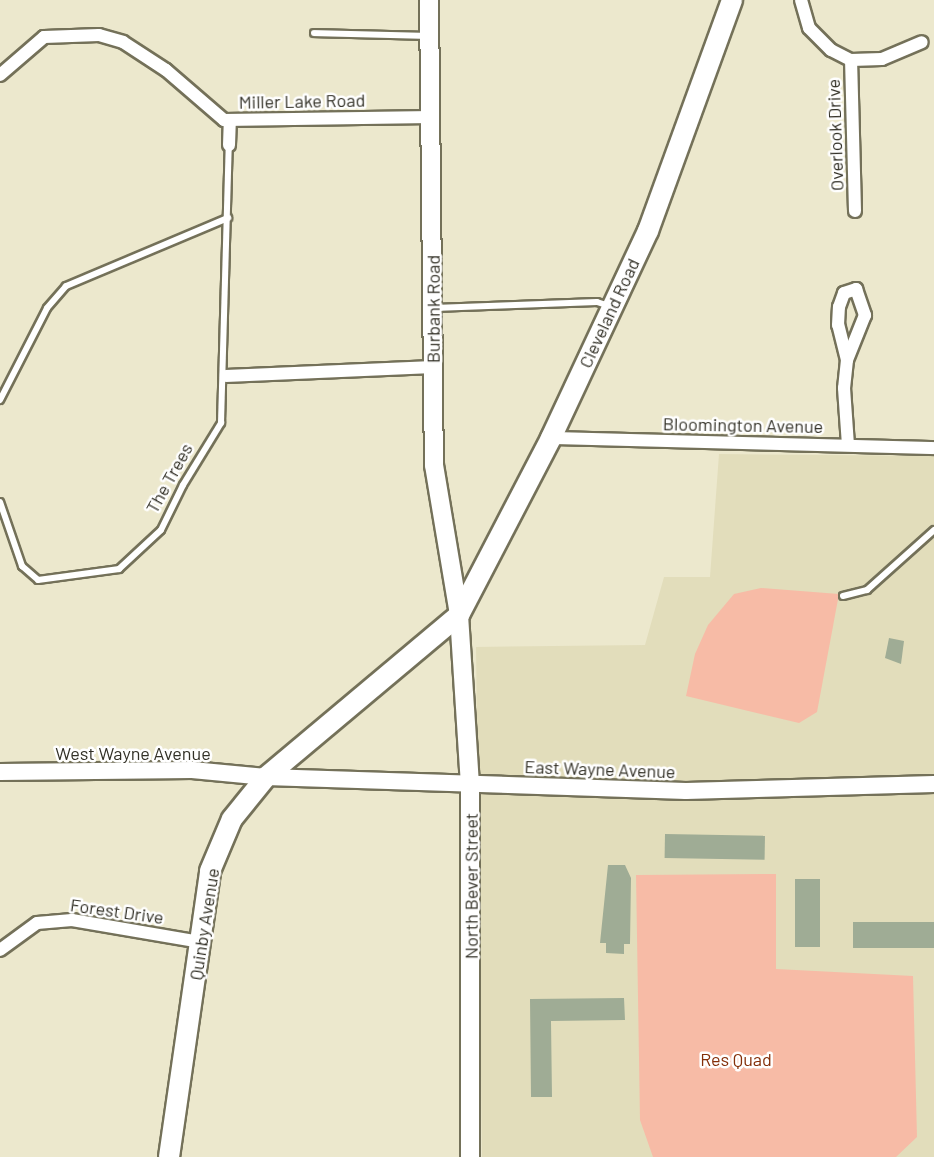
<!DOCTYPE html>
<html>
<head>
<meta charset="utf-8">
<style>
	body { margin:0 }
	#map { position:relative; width:934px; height:1157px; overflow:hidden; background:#ece8cd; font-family:Barlow,sans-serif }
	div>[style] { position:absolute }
	.built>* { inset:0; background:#e2ddbb }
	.green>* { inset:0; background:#f7bba6 }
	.building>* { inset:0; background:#9fac95; transform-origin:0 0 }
	.roads { filter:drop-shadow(2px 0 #747159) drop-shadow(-2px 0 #747159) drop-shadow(0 2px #747159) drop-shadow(0 -2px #747159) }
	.service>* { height:6px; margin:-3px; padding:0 3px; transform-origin:3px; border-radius:3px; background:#fff }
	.minor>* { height:12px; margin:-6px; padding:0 6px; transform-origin:6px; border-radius:6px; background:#fff }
	.tertiary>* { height:16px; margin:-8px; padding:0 8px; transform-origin:8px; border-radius:8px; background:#fff }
	.secondary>* { height:18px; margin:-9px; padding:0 9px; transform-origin:9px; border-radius:9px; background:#fff }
	.primary>* { height:20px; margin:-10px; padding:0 10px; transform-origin:10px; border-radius:10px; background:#fff }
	span { translate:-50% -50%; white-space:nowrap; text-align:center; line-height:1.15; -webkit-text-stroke:5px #fff; paint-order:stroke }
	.street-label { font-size:18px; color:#323026 }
	.park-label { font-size:18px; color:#842f09 }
</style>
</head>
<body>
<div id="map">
	<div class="built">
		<div style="clip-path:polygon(719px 454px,934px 456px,934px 1157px,482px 1157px,476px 647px,645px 645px,664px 577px,710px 577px)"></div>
	</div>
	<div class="green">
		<div style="clip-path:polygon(761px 588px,839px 594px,817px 712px,799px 723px,686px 696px,695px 654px,708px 625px,734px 594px)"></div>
		<div style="clip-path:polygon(776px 874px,776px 969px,913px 976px,917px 1137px,896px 1157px,653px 1157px,640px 1120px,636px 875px)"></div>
	</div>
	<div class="building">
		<div style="clip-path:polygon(889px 638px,904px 641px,901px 664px,885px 658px)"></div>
		<div style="left:665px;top:834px;width:100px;height:24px;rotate:1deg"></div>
		<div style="clip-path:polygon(608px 865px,625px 865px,631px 878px,630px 944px,624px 944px,624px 954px,606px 953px,606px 943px,600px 943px)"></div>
		<div style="left:795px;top:879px;width:25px;height:68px"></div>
		<div style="left:934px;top:922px;width:26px;height:81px;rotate:90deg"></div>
		<div style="clip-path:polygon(624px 998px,625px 1020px,551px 1021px,552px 1097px,531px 1097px,530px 999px)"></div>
	</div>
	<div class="roads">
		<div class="service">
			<div style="left:314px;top:33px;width:113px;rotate:1.5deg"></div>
			<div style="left:434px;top:308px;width:163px;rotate:-2.1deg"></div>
			<div style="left:597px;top:302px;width:13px;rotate:18deg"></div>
			<div style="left:0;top:400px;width:103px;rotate:-62.9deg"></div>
			<div style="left:47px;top:308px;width:29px;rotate:-49deg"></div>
			<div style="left:66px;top:286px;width:176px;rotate:-22.8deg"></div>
			<div style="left:0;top:502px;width:68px;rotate:71deg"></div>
			<div style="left:22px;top:566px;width:21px;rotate:41deg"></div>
			<div style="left:38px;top:580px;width:82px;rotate:-7.7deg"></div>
			<div style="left:119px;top:569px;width:57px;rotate:-42.9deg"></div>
			<div style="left:161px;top:530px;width:50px;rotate:-63.9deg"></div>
			<div style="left:183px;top:485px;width:73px;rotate:-58.5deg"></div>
			<div style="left:221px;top:423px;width:278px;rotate:-88.4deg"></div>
			<div style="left:843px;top:596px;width:25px;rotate:-14deg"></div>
			<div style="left:867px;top:590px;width:90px;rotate:-41.8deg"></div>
		</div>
		<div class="minor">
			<div style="left:801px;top:0;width:29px;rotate:74deg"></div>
			<div style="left:809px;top:28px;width:31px;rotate:45deg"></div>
			<div style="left:831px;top:50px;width:22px;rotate:27deg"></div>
			<div style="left:0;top:75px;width:58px;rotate:-40.8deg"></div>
			<div style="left:44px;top:37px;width:55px;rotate:-2.1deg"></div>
			<div style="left:99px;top:35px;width:25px;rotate:16deg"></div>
			<div style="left:123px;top:42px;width:51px;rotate:33.1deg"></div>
			<div style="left:166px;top:70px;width:77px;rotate:40.8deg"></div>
			<div style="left:224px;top:120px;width:208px;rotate:-0.8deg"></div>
			<div style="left:229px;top:145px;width:25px;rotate:-88deg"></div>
			<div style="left:855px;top:211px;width:151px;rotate:-91.5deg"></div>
			<div style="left:851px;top:60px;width:31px;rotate:-2deg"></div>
			<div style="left:882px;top:59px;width:43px;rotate:-23deg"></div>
			<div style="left:847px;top:360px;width:36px;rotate:-104deg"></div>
			<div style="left:838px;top:325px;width:18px;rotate:-87deg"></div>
			<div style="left:839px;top:307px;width:15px;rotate:-70deg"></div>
			<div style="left:844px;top:293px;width:13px;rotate:-18deg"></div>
			<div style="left:856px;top:289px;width:28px;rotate:71deg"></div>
			<div style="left:865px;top:315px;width:48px;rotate:111.8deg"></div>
			<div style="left:847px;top:360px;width:28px;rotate:96deg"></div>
			<div style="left:844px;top:388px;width:57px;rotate:86deg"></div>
			<div style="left:226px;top:376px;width:207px;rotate:-2.5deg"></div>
			<div style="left:551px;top:438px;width:383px;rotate:1.5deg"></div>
			<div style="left:0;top:950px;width:46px;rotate:-36.1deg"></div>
			<div style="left:37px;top:923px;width:35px;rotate:-5deg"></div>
			<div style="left:72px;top:920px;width:131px;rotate:9.7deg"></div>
		</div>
		<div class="tertiary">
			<div style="left:0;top:772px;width:192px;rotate:-0.6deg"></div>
			<div style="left:192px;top:770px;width:74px;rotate:5.4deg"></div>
			<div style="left:266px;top:777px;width:420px;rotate:1.9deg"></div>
			<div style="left:686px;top:791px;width:248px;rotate:-1.6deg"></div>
		</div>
		<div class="secondary">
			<div style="left:429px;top:0;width:465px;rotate:89.4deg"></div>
			<div style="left:434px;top:465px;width:152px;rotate:80.5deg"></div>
			<div style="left:459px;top:615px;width:169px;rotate:86.3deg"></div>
			<div style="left:470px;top:784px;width:373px;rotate:90deg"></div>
		</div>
		<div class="primary">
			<div style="left:169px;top:1157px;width:289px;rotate:-81.8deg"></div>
			<div style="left:210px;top:871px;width:56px;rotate:-67.1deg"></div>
			<div style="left:232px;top:819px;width:54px;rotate:-51deg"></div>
			<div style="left:266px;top:777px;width:252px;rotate:-40deg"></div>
			<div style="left:459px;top:615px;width:199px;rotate:-62.5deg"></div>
			<div style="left:551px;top:438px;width:229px;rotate:-64.9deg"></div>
			<div style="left:648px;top:231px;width:246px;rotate:-70deg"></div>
		</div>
	</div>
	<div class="street-label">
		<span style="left:302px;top:101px;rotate:-1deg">Miller Lake Road</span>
		<span style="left:835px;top:135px;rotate:-92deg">Overlook Drive</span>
		<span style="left:433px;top:309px;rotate:-90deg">Burbank Road</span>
		<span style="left:609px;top:313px;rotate:-65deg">Cleveland Road</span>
		<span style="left:743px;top:425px;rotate:1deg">Bloomington Avenue</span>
		<span style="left:169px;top:478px;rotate:-61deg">The Trees</span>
		<span style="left:133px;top:753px">West Wayne Avenue</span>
		<span style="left:600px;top:769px;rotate:2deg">East Wayne Avenue</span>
		<span style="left:471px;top:886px;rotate:-90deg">North Bever Street</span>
		<span style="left:117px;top:911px;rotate:8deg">Forest Drive</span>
		<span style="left:204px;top:924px;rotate:-81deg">Quinby Avenue</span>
	</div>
	<div class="park-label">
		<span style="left:736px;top:1059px">Res Quad</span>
	</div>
</div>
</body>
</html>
